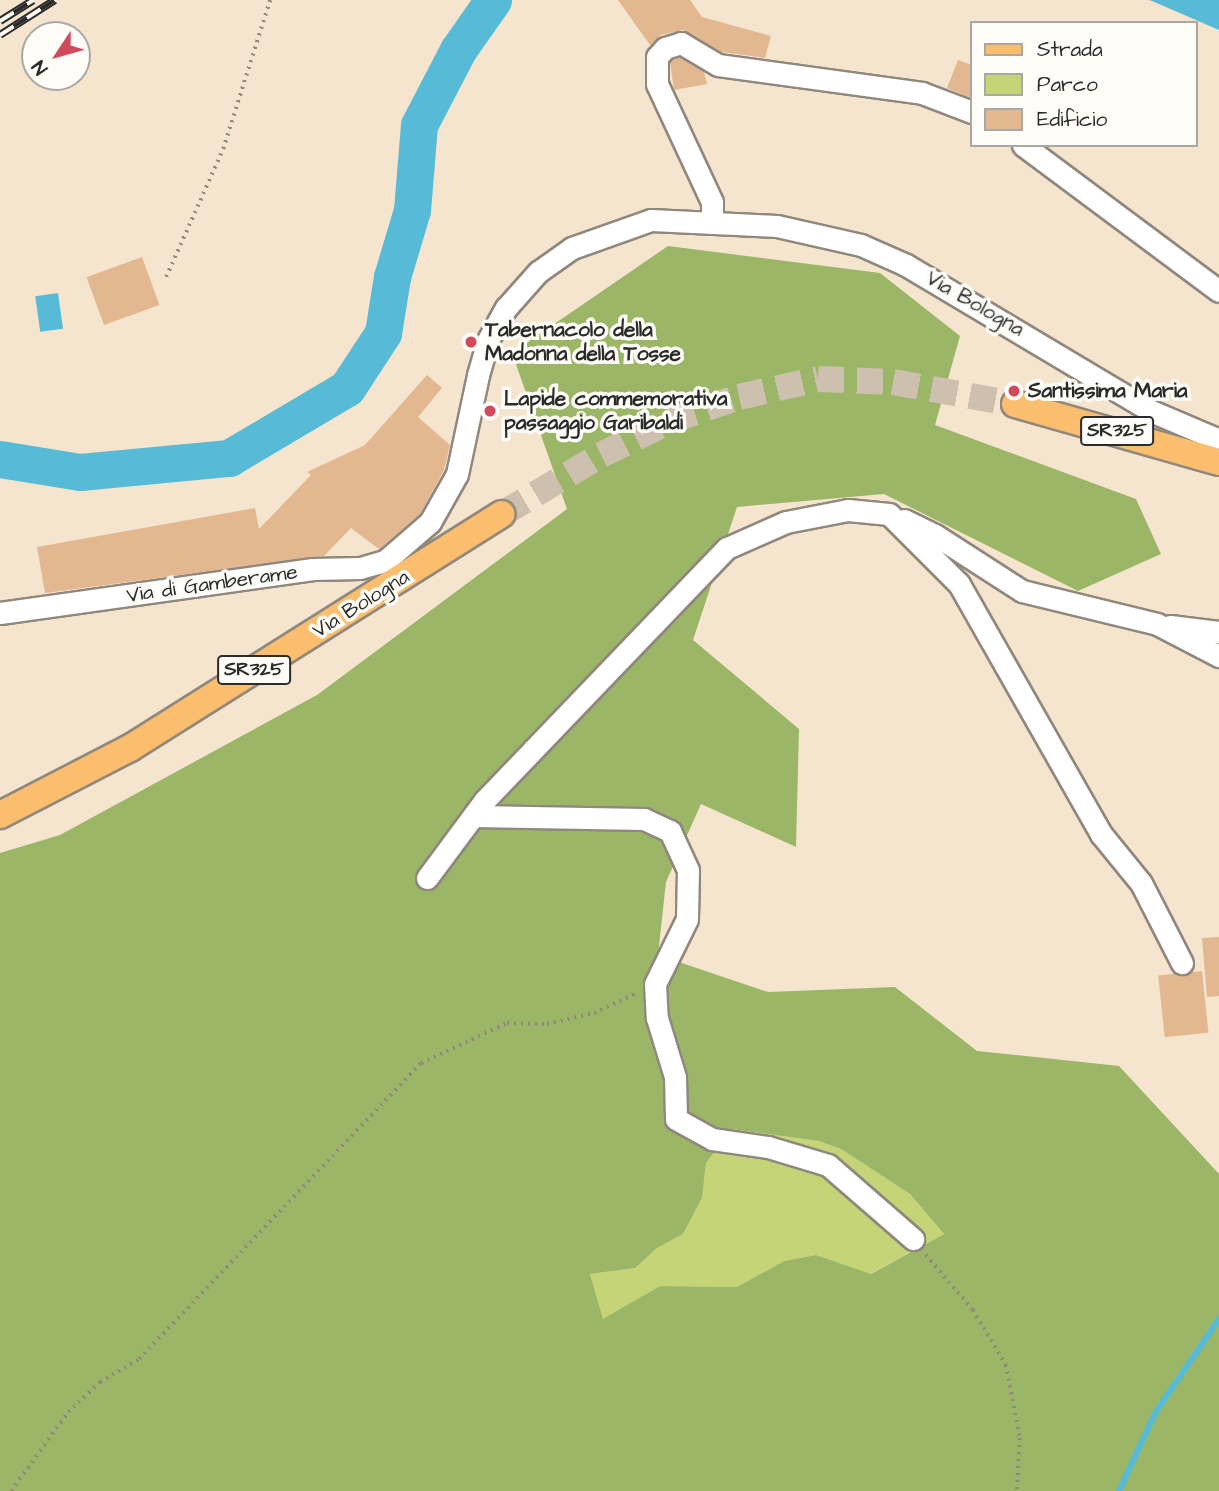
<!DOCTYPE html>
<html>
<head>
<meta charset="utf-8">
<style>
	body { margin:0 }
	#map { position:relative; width:1219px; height:1491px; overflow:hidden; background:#f5e5cf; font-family:"Architects Daughter",sans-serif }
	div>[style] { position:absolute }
	.green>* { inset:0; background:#c4d476 }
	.forest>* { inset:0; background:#9bb667 }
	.water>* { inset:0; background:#57bad6; transform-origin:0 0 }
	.stream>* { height:6px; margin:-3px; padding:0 3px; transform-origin:3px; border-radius:3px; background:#57bad6 }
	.river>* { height:37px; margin:-18.5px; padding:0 18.5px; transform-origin:18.5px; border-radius:18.5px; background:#57bad6 }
	.building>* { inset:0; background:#e3b790; transform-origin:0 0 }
	.major-tunnel>* { height:26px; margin-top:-13px; transform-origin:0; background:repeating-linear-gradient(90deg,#cdc0ae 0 26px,transparent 0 39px) }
	.path>* { height:3.5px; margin-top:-1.75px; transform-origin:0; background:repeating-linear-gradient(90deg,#90887d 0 2px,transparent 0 7px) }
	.roads { filter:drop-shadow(2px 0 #90887d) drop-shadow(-2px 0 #90887d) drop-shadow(0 2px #90887d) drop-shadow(0 -2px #90887d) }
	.minor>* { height:21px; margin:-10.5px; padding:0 10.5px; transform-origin:10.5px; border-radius:10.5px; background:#fff }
	.major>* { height:26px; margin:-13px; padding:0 13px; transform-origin:13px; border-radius:13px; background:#fbbd6e }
	.rail>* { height:8px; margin-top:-4px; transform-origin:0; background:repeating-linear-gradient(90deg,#fdfcf7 0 16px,#2b2b2b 0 32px); box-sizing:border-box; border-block:2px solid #2b2b2b }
	.dots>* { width:19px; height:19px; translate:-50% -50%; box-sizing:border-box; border:4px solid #fdfcf7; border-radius:50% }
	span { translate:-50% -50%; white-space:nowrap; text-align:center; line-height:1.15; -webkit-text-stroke:7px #fdfcf7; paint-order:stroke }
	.shield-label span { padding:2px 5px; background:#fdfcf7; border:2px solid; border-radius:5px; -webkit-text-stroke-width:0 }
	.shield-label { font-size:19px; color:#2b2b2b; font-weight:700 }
	.street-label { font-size:21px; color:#2b2b2b }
	.poi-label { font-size:21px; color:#2b2b2b; font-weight:700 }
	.left { translate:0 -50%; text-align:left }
	.legend { position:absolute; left:970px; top:21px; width:228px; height:126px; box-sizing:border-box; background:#fdfcf7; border:2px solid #a9a8a5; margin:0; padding:9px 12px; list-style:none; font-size:21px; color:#2b2b2b }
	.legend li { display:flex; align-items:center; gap:14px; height:35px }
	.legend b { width:35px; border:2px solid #a9a8a5 }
	.north { position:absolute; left:21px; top:21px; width:70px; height:70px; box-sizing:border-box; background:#fdfcf7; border:2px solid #a9a8a5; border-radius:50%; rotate:234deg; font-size:19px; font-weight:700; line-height:28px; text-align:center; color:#2b2b2b }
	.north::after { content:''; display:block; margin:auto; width:24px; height:32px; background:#d1495b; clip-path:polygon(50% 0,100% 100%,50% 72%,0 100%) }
</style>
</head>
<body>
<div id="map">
	<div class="green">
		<div style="clip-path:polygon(731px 1129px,819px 1141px,841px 1149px,910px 1194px,944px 1234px,870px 1274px,816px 1255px,784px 1261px,737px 1287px,660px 1286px,603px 1320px,590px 1274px,635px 1268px,657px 1248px,683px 1234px,702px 1198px,706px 1163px)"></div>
	</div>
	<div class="forest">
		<div style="clip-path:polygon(evenodd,668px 246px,880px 273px,960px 336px,935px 425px,1136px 499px,1161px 554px,1078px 591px,884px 494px,737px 507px,693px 640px,799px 729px,796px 847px,701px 804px,666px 882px,658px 955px,768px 992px,895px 987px,977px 1051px,1119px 1066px,1219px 1174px,1219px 1491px,0 1491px,0 853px,60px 835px,317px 695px,567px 509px,512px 353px,668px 246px,731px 1129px,819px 1141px,841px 1149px,910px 1194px,944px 1234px,871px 1274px,816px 1255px,784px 1261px,737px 1287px,660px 1286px,603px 1319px,590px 1274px,635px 1268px,657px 1248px,683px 1234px,702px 1198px,706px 1163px,731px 1129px)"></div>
	</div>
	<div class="water">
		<div style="clip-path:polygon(1149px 0,1219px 0,1219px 30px,1152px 1px)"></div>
		<div style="left:58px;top:293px;width:36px;height:23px;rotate:82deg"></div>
	</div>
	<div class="stream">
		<div style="left:1119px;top:1491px;width:86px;rotate:-65.2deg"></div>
		<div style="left:1155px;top:1413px;width:114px;rotate:-55.8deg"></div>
	</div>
	<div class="river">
		<div style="left:0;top:459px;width:81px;rotate:9.2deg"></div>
		<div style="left:80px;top:472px;width:150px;rotate:-5.4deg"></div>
		<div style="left:229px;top:458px;width:137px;rotate:-30.7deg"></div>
		<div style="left:347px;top:388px;width:66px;rotate:-56.8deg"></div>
		<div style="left:383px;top:333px;width:57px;rotate:-80.9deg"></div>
		<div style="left:392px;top:277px;width:70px;rotate:-73.4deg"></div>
		<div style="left:412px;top:210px;width:85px;rotate:-85.3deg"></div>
		<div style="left:419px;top:125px;width:85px;rotate:-62.5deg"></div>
		<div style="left:458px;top:50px;width:61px;rotate:-55deg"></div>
	</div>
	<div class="building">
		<div style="clip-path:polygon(618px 0,690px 0,702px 17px,771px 36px,765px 58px,722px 52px,683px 30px,661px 35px,650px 45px)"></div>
		<div style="clip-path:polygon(679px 57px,704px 72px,707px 84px,674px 90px,670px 62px)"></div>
		<div style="clip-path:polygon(958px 60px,972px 65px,972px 98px,947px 88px)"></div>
		<div style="left:142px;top:257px;width:51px;height:59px;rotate:70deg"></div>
		<div style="clip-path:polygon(427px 375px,442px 388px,418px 417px,450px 445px,444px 470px,420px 514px,379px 549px,351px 528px,324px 556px,45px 593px,37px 547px,255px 508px,259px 529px,311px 475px,307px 472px,365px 445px)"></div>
		<div style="clip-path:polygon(1219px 937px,1219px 996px,1207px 997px,1202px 938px)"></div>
		<div style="left:1202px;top:971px;width:62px;height:44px;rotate:84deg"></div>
	</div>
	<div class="major-tunnel">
		<div style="left:502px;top:514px;width:115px;rotate:-30.8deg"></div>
		<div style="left:601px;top:455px;width:77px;rotate:-26.2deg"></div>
		<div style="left:670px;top:421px;width:73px;rotate:-19.2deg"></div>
		<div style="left:739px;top:397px;width:81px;rotate:-12.8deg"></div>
		<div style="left:818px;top:379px;width:75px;rotate:2.3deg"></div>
		<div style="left:893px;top:382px;width:124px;rotate:10.2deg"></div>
	</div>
	<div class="path">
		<div style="left:166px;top:277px;width:140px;rotate:-66deg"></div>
		<div style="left:223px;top:149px;width:156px;rotate:-72.5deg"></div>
		<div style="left:926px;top:1255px;width:72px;rotate:49.5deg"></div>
		<div style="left:973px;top:1310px;width:64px;rotate:59deg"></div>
		<div style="left:1006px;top:1365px;width:74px;rotate:79.1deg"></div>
		<div style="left:1020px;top:1438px;width:53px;rotate:93.2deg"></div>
		<div style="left:11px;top:1491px;width:97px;rotate:-54.2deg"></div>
		<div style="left:68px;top:1412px;width:44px;rotate:-43.2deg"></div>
		<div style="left:100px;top:1382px;width:45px;rotate:-30.5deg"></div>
		<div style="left:139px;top:1359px;width:409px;rotate:-46.4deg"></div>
		<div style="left:421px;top:1063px;width:95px;rotate:-24.9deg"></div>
		<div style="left:507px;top:1023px;width:40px;rotate:1.4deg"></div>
		<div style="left:547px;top:1024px;width:48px;rotate:-13.2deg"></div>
		<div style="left:594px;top:1013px;width:45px;rotate:-24.9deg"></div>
	</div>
	<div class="roads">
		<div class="minor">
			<div style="left:1023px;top:145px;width:244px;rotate:36.7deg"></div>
			<div style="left:712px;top:223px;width:21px;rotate:-90deg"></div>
			<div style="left:712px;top:202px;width:130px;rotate:-115deg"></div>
			<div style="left:657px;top:84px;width:27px;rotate:-90deg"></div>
			<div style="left:657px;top:57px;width:12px;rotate:-48deg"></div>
			<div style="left:665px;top:48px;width:17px;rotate:-17deg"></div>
			<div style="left:681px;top:43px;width:43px;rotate:30.7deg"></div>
			<div style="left:718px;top:65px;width:206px;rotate:7.8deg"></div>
			<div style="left:922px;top:93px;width:53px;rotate:20.8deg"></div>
			<div style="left:904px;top:520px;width:34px;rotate:26deg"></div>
			<div style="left:935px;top:535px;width:103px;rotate:32.8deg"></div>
			<div style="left:1022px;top:591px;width:139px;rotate:13.7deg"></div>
			<div style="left:1157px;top:624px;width:70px;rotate:27.3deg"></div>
			<div style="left:0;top:613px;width:316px;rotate:-8deg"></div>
			<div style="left:313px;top:569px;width:47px;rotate:-1.2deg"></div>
			<div style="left:360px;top:568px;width:26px;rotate:-16deg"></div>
			<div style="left:385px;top:561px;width:60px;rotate:-40.9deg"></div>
			<div style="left:430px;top:522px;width:55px;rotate:-60.6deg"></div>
			<div style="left:457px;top:474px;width:101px;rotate:-78deg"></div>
			<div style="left:478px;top:375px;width:36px;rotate:-74deg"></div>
			<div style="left:488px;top:340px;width:37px;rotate:-61deg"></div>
			<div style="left:506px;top:308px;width:48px;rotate:-48.4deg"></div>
			<div style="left:538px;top:272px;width:42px;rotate:-35.2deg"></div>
			<div style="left:572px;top:248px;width:84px;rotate:-19.5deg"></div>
			<div style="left:651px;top:220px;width:126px;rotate:2.7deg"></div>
			<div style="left:777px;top:226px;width:86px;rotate:12.7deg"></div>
			<div style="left:861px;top:245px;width:49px;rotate:24deg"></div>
			<div style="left:906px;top:265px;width:285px;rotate:30.8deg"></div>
			<div style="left:1151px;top:411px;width:74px;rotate:23.1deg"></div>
			<div style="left:1170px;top:626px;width:49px;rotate:7deg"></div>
			<div style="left:473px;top:816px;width:171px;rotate:1deg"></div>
			<div style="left:644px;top:819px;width:29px;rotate:25deg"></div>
			<div style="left:670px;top:831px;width:43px;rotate:65.2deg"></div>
			<div style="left:688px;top:870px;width:49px;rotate:91.2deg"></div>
			<div style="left:687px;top:919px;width:72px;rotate:116.2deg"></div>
			<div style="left:655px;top:984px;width:34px;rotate:87deg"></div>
			<div style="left:657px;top:1018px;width:62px;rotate:73deg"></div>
			<div style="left:675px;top:1077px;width:42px;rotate:88.6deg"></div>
			<div style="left:676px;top:1119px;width:41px;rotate:29.1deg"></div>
			<div style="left:712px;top:1139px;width:57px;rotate:8.1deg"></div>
			<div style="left:768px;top:1147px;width:63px;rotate:16.7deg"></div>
			<div style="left:828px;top:1165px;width:113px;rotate:41deg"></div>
			<div style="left:427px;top:878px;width:97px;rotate:-53.4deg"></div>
			<div style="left:485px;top:800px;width:349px;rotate:-46.2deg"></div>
			<div style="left:727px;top:548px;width:64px;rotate:-23.8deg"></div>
			<div style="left:786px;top:522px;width:63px;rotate:-11deg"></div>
			<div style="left:848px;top:510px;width:41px;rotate:5.6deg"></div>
			<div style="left:889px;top:514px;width:99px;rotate:45deg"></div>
			<div style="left:959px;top:584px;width:288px;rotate:60.4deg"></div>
			<div style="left:1101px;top:834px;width:63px;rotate:50.8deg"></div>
			<div style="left:1141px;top:883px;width:90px;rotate:62.9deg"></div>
		</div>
		<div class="major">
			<div style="left:1015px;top:404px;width:212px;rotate:15.9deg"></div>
			<div style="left:0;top:815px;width:146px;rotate:-27.3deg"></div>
			<div style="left:130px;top:748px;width:439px;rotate:-32.2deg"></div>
		</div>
	</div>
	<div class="rail">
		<div style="left:0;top:21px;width:39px;rotate:-32deg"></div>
		<div style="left:0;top:35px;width:65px;rotate:-32.5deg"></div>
	</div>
	<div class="dots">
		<div style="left:471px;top:342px;background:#d1495b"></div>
		<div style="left:1014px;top:391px;background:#d1495b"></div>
		<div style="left:490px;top:411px;background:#d1495b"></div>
	</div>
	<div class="shield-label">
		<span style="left:1117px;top:431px">SR325</span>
		<span style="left:254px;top:670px">SR325</span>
	</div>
	<div class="street-label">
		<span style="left:975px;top:304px;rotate:30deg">Via Bologna</span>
		<span style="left:212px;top:584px;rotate:-8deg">Via di Gamberame</span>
		<span style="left:361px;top:604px;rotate:-32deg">Via Bologna</span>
	</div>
	<div class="poi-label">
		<span class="left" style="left:485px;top:342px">Tabernacolo della<br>Madonna della Tosse</span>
		<span class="left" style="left:1028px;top:391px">Santissima Maria</span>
		<span class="left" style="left:504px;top:411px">Lapide commemorativa<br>passaggio Garibaldi</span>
	</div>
	<ul class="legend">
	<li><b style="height:9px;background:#fbbd6e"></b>Strada</li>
	<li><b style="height:19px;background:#c4d476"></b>Parco</li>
	<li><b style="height:19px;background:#e3b790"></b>Edificio</li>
	</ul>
	<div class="north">N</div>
</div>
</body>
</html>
